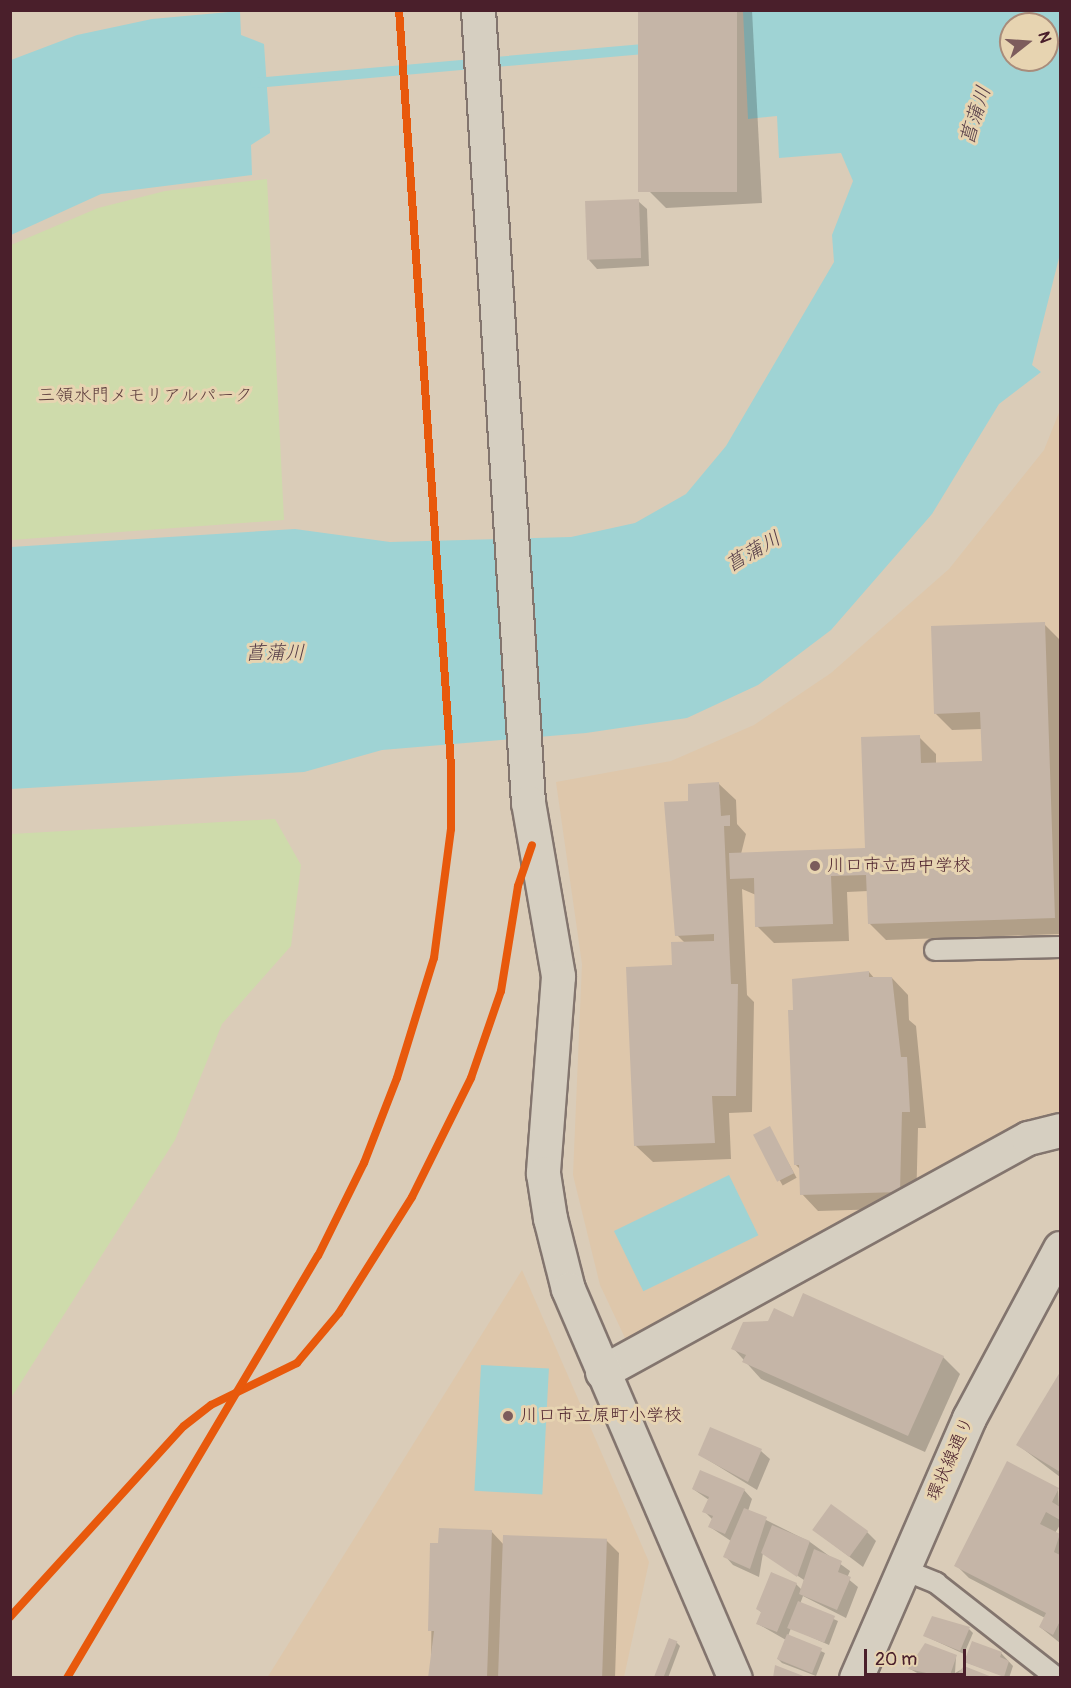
<!DOCTYPE html>
<html>
<head>
<meta charset="utf-8">
<style>
	body { margin:0 }
	#map { position:relative; width:1071px; height:1688px; overflow:hidden; background:#daccb8; font-family:Pangolin,"Klee One",sans-serif }
	div>[style] { position:absolute }
	.built>* { inset:0; background:#dec7ab }
	.green>* { inset:0; background:#cedbab }
	.water>* { inset:0; background:#9fd3d4; transform-origin:0 0 }
	.shadow>* { inset:0; background:#0003; transform-origin:0 0 }
	.stream>* { height:10px; margin:-5px; padding:0 5px; transform-origin:5px; border-radius:5px; background:#9fd3d4 }
	.building>* { inset:0; background:#c5b5a7; transform-origin:0 0 }
	.roads { filter:drop-shadow(2px 0 #83756e) drop-shadow(-2px 0 #83756e) drop-shadow(0 2px #83756e) drop-shadow(0 -2px #83756e) }
	.lane>* { height:20px; margin:-10px; padding:0 10px; transform-origin:10px; border-radius:10px; background:#d6cfc1 }
	.street>* { height:33px; margin:-16.5px; padding:0 16.5px; transform-origin:16.5px; border-radius:16.5px; background:#d6cfc1 }
	.secondary>* { height:33px; margin:-16.5px; padding:0 16.5px; transform-origin:16.5px; border-radius:16.5px; background:#d6cfc1 }
	.cycleway>* { height:8px; margin:-4px; padding:0 4px; transform-origin:4px; border-radius:4px; background:#e8590c }
	.dots>* { width:16px; height:16px; translate:-50% -50%; box-sizing:border-box; border:3px solid #e7d4b1; border-radius:50% }
	span { translate:-50% -50%; white-space:nowrap; text-align:center; line-height:1.15; -webkit-text-stroke:6px #e7d4b1; paint-order:stroke }
	.park-label { font-size:18px; color:#5c3d3d }
	.poi-label { font-size:18px; color:#4a1f2b }
	.left { translate:0 -50%; text-align:left }
	.street-label { font-size:18px; color:#4a1f2b }
	.water-label { font-size:20px; color:#533a46; font-style:italic }
	.frame { position:absolute; inset:0; border:12px solid #4a1f2b; pointer-events:none }
	.north { position:absolute; left:999px; top:12px; width:60px; height:60px; box-sizing:border-box; background:#e7d4b1; border:2px solid #a88c7b; border-radius:50%; rotate:73deg; font-size:16px; font-weight:700; line-height:24px; text-align:center; color:#4a1f2b }
	.north::after { content:''; display:block; margin:auto; width:21px; height:27px; background:#7c5c5c; clip-path:polygon(50% 0,100% 100%,50% 72%,0 100%) }
	.scale { position:absolute; left:864px; top:1649px; width:102px; height:27px; box-sizing:border-box; border:3px solid #4a1f2b; border-top:0; padding-left:8px; font-size:18px; line-height:21px; white-space:nowrap; color:#4a1f2b; -webkit-text-stroke:4px #e7d4b1; paint-order:stroke }
</style>
</head>
<body>
<div id="map">
	<div class="built">
		<div style="clip-path:polygon(1060px 410px,1060px 1115px,626px 1340px,600px 1285px,573px 1175px,582px 964px,556px 782px,671px 761px,754px 725px,831px 673px,949px 569px,1044px 450px)"></div>
		<div style="clip-path:polygon(522px 1270px,649px 1562px,624px 1677px,267px 1678px)"></div>
	</div>
	<div class="green">
		<div style="clip-path:polygon(267px 179px,284px 520px,11px 540px,11px 245px,98px 208px,165px 191px)"></div>
		<div style="clip-path:polygon(275px 819px,301px 865px,291px 946px,222px 1024px,175px 1140px,11px 1398px,11px 834px)"></div>
	</div>
	<div class="water">
		<div style="clip-path:polygon(240px 11px,241px 35px,264px 44px,270px 133px,251px 145px,252px 175px,101px 194px,11px 235px,11px 60px,77px 35px,152px 19px)"></div>
		<div style="clip-path:polygon(evenodd,743px 11px,1060px 11px,1060px 254px,1032px 365px,1041px 372px,999px 404px,932px 514px,831px 630px,758px 685px,687px 718px,586px 733px,382px 750px,304px 772px,11px 789px,11px 547px,295px 529px,390px 542px,571px 537px,635px 523px,686px 494px,726px 446px,834px 262px,832px 235px,853px 181px,841px 153px,779px 158px,777px 116px,748px 119px,743px 11px,1011px 24px,1047px 24px,1047px 60px,1011px 60px,1011px 24px)"></div>
		<div style="left:729px;top:1175px;width:67px;height:128px;rotate:64deg"></div>
		<div style="left:481px;top:1365px;width:68px;height:126px;rotate:3deg"></div>
	</div>
	<div class="shadow">
		<div style="clip-path:polygon(640px 10px,752px 10px,762px 203px,666px 208px,649px 191px)"></div>
		<div style="clip-path:polygon(638px 201px,647px 209px,649px 266px,597px 269px,589px 260px)"></div>
		<div style="clip-path:polygon(1044px 624px,1060px 640px,1060px 934px,886px 940px,869px 923px,868px 891px,847px 892px,849px 941px,774px 943px,757px 926px,756px 895px,742px 889px,747px 995px,754px 1002px,752px 1112px,729px 1113px,731px 1159px,653px 1162px,636px 1146px,674px 966px,685px 943px,677px 935px,690px 803px,719px 784px,736px 800px,737px 824px,746px 834px,741px 854px,867px 850px,919px 737px,936px 754px,936px 764px,983px 762px,982px 729px,952px 730px,935px 713px)"></div>
		<div style="clip-path:polygon(869px 972px,875px 979px,892px 978px,908px 995px,909px 1020px,916px 1026px,926px 1128px,918px 1128px,916px 1208px,818px 1211px,802px 1194px,801px 1170px,795px 1164px)"></div>
		<div style="left:769px;top:1128px;width:57px;height:16px;rotate:61deg"></div>
		<div style="clip-path:polygon(794px 1319px,943px 1357px,960px 1374px,925px 1452px,761px 1379px,733px 1348px)"></div>
		<div style="clip-path:polygon(1060px 1375px,1060px 1477px,1018px 1445px)"></div>
		<div style="clip-path:polygon(761px 1451px,770px 1459px,757px 1490px,700px 1455px)"></div>
		<div style="clip-path:polygon(693px 1489px,744px 1490px,752px 1499px,748px 1511px,810px 1542px,850px 1571px,847px 1578px,858px 1587px,846px 1618px,803px 1596px,800px 1604px,838px 1621px,829px 1645px,791px 1628px,788px 1636px,825px 1653px,816px 1676px,782px 1663px,778px 1659px,786px 1640px,758px 1624px,762px 1613px,758px 1609px,796px 1584px,802px 1590px,804px 1580px,763px 1553px,759px 1577px,733px 1565px,725px 1556px,731px 1541px,710px 1527px,713px 1520px,704px 1511px,709px 1500px)"></div>
		<div style="clip-path:polygon(1058px 1489px,1060px 1525px,1055px 1533px,1060px 1535px,1060px 1643px,1040px 1627px,1045px 1618px,969px 1578px,956px 1565px)"></div>
		<div style="clip-path:polygon(814px 1530px,867px 1532px,876px 1541px,863px 1567px)"></div>
		<div style="clip-path:polygon(491px 1531px,504px 1545px,606px 1540px,619px 1553px,615px 1678px,431px 1678px,432px 1545px)"></div>
		<div style="clip-path:polygon(969px 1629px,973px 1633px,964px 1654px,925px 1636px)"></div>
		<div style="clip-path:polygon(676px 1642px,680px 1646px,668px 1678px,655px 1678px)"></div>
		<div style="clip-path:polygon(1001px 1653px,1013px 1666px,1009px 1678px,965px 1662px)"></div>
		<div style="clip-path:polygon(956px 1657px,955px 1673px,964px 1668px,988px 1678px,926px 1678px,910px 1669px,913px 1660px)"></div>
	</div>
	<div class="stream">
		<div style="left:255px;top:83px;width:399px;rotate:-5deg"></div>
	</div>
	<div class="building">
		<div style="left:638px;top:10px;width:99px;height:182px"></div>
		<div style="left:639px;top:199px;width:59px;height:54px;rotate:88deg"></div>
		<div style="clip-path:polygon(1045px 622px,1055px 918px,868px 924px,866px 875px,831px 876px,833px 924px,755px 927px,754px 878px,730px 879px,729px 853px,865px 848px,861px 737px,920px 735px,921px 763px,982px 761px,980px 712px,934px 714px,931px 626px)"></div>
		<div style="clip-path:polygon(719px 782px,721px 816px,730px 815px,730px 826px,724px 826px,731px 984px,738px 984px,736px 1096px,712px 1096px,715px 1143px,634px 1146px,626px 967px,672px 965px,671px 942px,714px 941px,714px 934px,675px 936px,664px 802px,688px 801px,688px 784px)"></div>
		<div style="clip-path:polygon(869px 971px,869px 977px,892px 977px,901px 1057px,907px 1057px,910px 1112px,902px 1112px,900px 1192px,800px 1195px,799px 1165px,794px 1165px,788px 1010px,793px 1010px,792px 979px)"></div>
		<div style="left:770px;top:1126px;width:53px;height:19px;rotate:63deg"></div>
		<div style="clip-path:polygon(803px 1293px,944px 1356px,908px 1436px,742px 1362px,746px 1355px,731px 1349px,743px 1322px,768px 1321px,774px 1308px,793px 1317px)"></div>
		<div style="clip-path:polygon(1060px 1372px,1060px 1472px,1016px 1445px)"></div>
		<div style="clip-path:polygon(710px 1427px,762px 1449px,748px 1482px,698px 1455px)"></div>
		<div style="clip-path:polygon(1007px 1461px,1059px 1488px,1052px 1502px,1060px 1507px,1060px 1520px,1046px 1512px,1040px 1524px,1060px 1534px,1054px 1552px,1060px 1555px,1060px 1621px,1053px 1635px,1039px 1627px,1046px 1613px,954px 1566px)"></div>
		<div style="clip-path:polygon(700px 1470px,745px 1489px,725px 1534px,708px 1527px,713px 1516px,702px 1512px,709px 1497px,692px 1489px)"></div>
		<div style="left:831px;top:1504px;width:46px;height:32px;rotate:36deg"></div>
		<div style="clip-path:polygon(744px 1508px,767px 1517px,750px 1569px,723px 1557px)"></div>
		<div style="clip-path:polygon(772px 1525px,810px 1541px,797px 1577px,761px 1553px)"></div>
		<div style="clip-path:polygon(439px 1528px,492px 1530px,487px 1678px,428px 1678px,434px 1631px,428px 1631px,430px 1543px,438px 1543px)"></div>
		<div style="left:503px;top:1535px;width:104px;height:143px;rotate:2deg"></div>
		<div style="clip-path:polygon(814px 1549px,842px 1561px,838px 1572px,851px 1577px,837px 1610px,799px 1594px)"></div>
		<div style="clip-path:polygon(771px 1572px,797px 1583px,777px 1632px,756px 1624px,761px 1612px,756px 1609px)"></div>
		<div style="left:798px;top:1601px;width:40px;height:29px;rotate:22deg"></div>
		<div style="clip-path:polygon(932px 1616px,970px 1627px,960px 1651px,923px 1636px)"></div>
		<div style="left:787px;top:1634px;width:38px;height:27px;rotate:22deg"></div>
		<div style="left:669px;top:1638px;width:9px;height:43px;rotate:21deg"></div>
		<div style="clip-path:polygon(972px 1641px,1002px 1652px,1000px 1657px,1009px 1661px,1004px 1677px,964px 1662px)"></div>
		<div style="clip-path:polygon(925px 1643px,957px 1655px,949px 1678px,908px 1669px)"></div>
		<div style="clip-path:polygon(775px 1665px,806px 1677px,806px 1678px,773px 1678px)"></div>
		<div style="clip-path:polygon(964px 1666px,992px 1677px,992px 1678px,954px 1678px)"></div>
	</div>
	<div class="roads">
		<div class="lane">
			<div style="left:935px;top:950px;width:125px;rotate:-1.4deg"></div>
			<div style="left:902px;top:1569px;width:37px;rotate:22deg"></div>
			<div style="left:936px;top:1583px;width:154px;rotate:38.1deg"></div>
		</div>
		<div class="street">
			<div style="left:602px;top:1372px;width:486px;rotate:-28.8deg"></div>
			<div style="left:1028px;top:1138px;width:33px;rotate:-14deg"></div>
		</div>
		<div class="secondary">
			<div style="left:478px;top:10px;width:794px;rotate:86.39deg"></div>
			<div style="left:528px;top:802px;width:177px;rotate:80.2deg"></div>
			<div style="left:558px;top:976px;width:198px;rotate:94.4deg"></div>
			<div style="left:543px;top:1173px;width:46px;rotate:81.2deg"></div>
			<div style="left:550px;top:1218px;width:73px;rotate:75.8deg"></div>
			<div style="left:568px;top:1289px;width:423px;rotate:66.8deg"></div>
			<div style="left:856px;top:1678px;width:283px;rotate:-66.5deg"></div>
			<div style="left:969px;top:1418px;width:193px;rotate:-61.8deg"></div>
		</div>
	</div>
	<div class="cycleway">
		<div style="left:10px;top:1617px;width:258px;rotate:-47.7deg"></div>
		<div style="left:184px;top:1426px;width:34px;rotate:-38deg"></div>
		<div style="left:211px;top:1405px;width:96px;rotate:-26deg"></div>
		<div style="left:297px;top:1363px;width:65px;rotate:-50deg"></div>
		<div style="left:339px;top:1313px;width:137px;rotate:-57.8deg"></div>
		<div style="left:412px;top:1197px;width:133px;rotate:-63.6deg"></div>
		<div style="left:471px;top:1078px;width:92px;rotate:-71deg"></div>
		<div style="left:501px;top:991px;width:106px;rotate:-80.8deg"></div>
		<div style="left:518px;top:886px;width:43px;rotate:-71.1deg"></div>
		<div style="left:67px;top:1678px;width:491px;rotate:-59.3deg"></div>
		<div style="left:318px;top:1256px;width:104px;rotate:-63.7deg"></div>
		<div style="left:364px;top:1163px;width:91px;rotate:-68.8deg"></div>
		<div style="left:397px;top:1078px;width:126px;rotate:-72.9deg"></div>
		<div style="left:434px;top:958px;width:130px;rotate:-82.5deg"></div>
		<div style="left:451px;top:829px;width:63px;rotate:-90deg"></div>
		<div style="left:451px;top:766px;width:758px;rotate:-93.93deg"></div>
	</div>
	<div class="dots">
		<div style="left:815px;top:866px;background:#7c5c5c"></div>
		<div style="left:508px;top:1416px;background:#7c5c5c"></div>
	</div>
	<div class="park-label">
		<span style="left:145px;top:396px">三領水門メモリアルパーク</span>
	</div>
	<div class="poi-label">
		<span class="left" style="left:827px;top:866px">川口市立西中学校</span>
		<span class="left" style="left:520px;top:1416px">川口市立原町小学校</span>
	</div>
	<div class="street-label">
		<span style="left:951px;top:1459px;rotate:-66deg">環状線通り</span>
	</div>
	<div class="water-label">
		<span style="left:975px;top:115px;rotate:-72deg">菖蒲川</span>
		<span style="left:753px;top:551px;rotate:-30deg">菖蒲川</span>
		<span style="left:275px;top:652px">菖蒲川</span>
	</div>
	<div class="frame"></div>
	<div class="north">N</div>
	<div class="scale">20 m</div>
</div>
</body>
</html>
